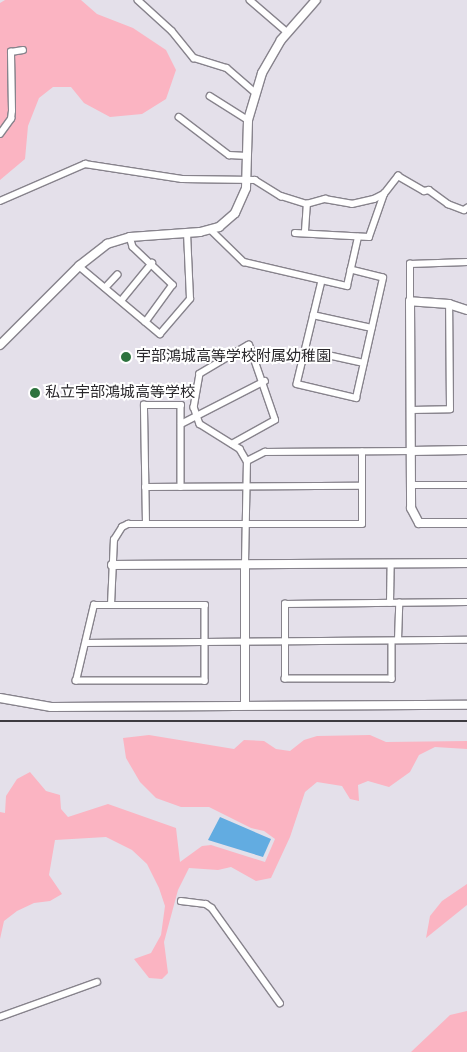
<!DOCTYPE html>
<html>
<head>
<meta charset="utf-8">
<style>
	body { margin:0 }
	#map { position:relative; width:467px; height:1052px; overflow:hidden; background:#e4e0ea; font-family:"Fira Sans Condensed","Noto Sans JP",sans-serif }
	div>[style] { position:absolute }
	.green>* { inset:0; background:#fbb4c2 }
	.water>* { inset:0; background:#62ace1 }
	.roads { filter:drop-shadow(1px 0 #87838c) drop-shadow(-1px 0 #87838c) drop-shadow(0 1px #87838c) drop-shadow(0 -1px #87838c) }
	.minor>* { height:5.5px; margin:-2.75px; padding:0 2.75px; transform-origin:2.75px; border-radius:2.75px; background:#fff }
	.tertiary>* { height:8px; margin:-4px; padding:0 4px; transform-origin:4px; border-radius:4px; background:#fff }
	.rail>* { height:2px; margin:-1px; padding:0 1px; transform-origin:1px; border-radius:1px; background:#3d3b40 }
	.dots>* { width:14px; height:14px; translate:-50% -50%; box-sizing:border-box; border:2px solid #fff; border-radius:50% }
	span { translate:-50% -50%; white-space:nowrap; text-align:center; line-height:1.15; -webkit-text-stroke:4px #fff; paint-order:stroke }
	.poi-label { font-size:15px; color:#29272b }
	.left { translate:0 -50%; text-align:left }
</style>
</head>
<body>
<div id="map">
	<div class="green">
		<div style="clip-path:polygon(51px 0,81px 0,97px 14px,133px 28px,166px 50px,176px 70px,166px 99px,142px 114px,110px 117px,84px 103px,71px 87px,53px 87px,39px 98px,28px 126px,25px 159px,0 180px,0 3px,5px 0)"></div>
		<div style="clip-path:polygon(149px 735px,234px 749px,244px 740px,264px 741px,276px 749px,290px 751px,304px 740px,317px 736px,370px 735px,386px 742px,467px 741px,467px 749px,435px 747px,419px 755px,410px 772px,389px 787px,368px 781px,358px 785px,359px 801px,350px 799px,342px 786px,317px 782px,305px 792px,290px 837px,271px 878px,256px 881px,231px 867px,218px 870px,189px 868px,178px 890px,164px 942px,168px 973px,162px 979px,149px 978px,134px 959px,151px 953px,161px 935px,165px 906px,159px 888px,147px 864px,132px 850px,106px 837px,55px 840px,49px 875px,62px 894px,50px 901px,34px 903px,17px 911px,4px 921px,0 939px,0 812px,5px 813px,6px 796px,17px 779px,30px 772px,46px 791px,60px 795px,61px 809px,68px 817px,108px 804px,176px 828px,180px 862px,202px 846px,211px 845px,265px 862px,275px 839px,264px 831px,251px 828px,209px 807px,181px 807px,156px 798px,140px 782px,126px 758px,123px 738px)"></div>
		<div style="clip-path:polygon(467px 884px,467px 905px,426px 938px,430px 916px,442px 901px)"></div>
		<div style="clip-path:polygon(467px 1011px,467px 1052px,411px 1052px,450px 1015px)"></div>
	</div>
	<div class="water">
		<div style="clip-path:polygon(220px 817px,271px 839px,263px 857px,208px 840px)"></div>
	</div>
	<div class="roads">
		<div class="minor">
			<div style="left:138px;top:0;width:46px;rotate:42.4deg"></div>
			<div style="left:172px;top:31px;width:35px;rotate:51deg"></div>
			<div style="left:194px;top:58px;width:34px;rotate:17deg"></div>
			<div style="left:227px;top:68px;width:37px;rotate:41deg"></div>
			<div style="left:250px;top:0;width:49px;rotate:40.9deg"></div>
			<div style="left:210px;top:96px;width:45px;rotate:32.3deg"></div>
			<div style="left:179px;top:117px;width:63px;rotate:37.2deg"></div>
			<div style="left:229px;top:155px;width:18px;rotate:3deg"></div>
			<div style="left:0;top:134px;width:19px;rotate:-54deg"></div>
			<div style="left:11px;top:119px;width:8px;rotate:-83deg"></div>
			<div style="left:12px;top:111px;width:59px;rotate:-91deg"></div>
			<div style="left:11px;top:52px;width:12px;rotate:-9deg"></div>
			<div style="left:0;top:201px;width:93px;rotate:-23.5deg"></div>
			<div style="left:85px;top:164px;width:98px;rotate:8.8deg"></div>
			<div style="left:182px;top:179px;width:73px;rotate:0.8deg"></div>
			<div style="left:255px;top:180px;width:31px;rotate:32deg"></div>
			<div style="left:281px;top:196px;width:27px;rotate:17deg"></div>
			<div style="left:307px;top:204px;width:19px;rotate:-16deg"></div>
			<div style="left:325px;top:199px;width:27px;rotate:10deg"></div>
			<div style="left:352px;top:204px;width:23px;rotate:-13deg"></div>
			<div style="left:374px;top:199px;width:11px;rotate:-27deg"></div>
			<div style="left:384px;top:194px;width:23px;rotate:-52deg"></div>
			<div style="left:398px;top:176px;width:30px;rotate:30deg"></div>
			<div style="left:424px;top:191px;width:5px;rotate:-11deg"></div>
			<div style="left:429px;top:190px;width:24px;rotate:36deg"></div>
			<div style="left:448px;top:204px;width:17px;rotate:21deg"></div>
			<div style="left:464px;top:210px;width:4px;rotate:-34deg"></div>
			<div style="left:211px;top:230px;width:46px;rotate:44.1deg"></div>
			<div style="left:244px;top:262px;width:106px;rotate:13.1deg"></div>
			<div style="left:347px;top:286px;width:50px;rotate:-77.3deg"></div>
			<div style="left:305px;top:231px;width:27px;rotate:-86deg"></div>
			<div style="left:295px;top:233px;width:74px;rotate:3.1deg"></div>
			<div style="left:369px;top:237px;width:46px;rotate:-70.8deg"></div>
			<div style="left:130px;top:237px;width:10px;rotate:73deg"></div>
			<div style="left:133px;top:247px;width:55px;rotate:43.5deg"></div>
			<div style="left:173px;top:285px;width:46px;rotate:126.1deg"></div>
			<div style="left:79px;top:266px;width:106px;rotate:40deg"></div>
			<div style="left:160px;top:334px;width:46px;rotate:-49.4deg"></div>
			<div style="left:190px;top:299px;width:66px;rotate:-92.6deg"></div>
			<div style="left:322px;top:281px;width:106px;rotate:103.6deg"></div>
			<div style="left:297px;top:384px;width:61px;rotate:13.3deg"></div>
			<div style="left:356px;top:398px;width:123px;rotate:-77.3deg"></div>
			<div style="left:383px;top:278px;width:33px;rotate:-166deg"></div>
			<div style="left:105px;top:288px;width:18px;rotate:-47deg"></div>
			<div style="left:121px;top:301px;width:49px;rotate:-50.8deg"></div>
			<div style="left:410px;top:301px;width:37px;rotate:-90deg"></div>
			<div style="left:410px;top:264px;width:57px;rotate:-2deg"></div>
			<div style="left:313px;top:315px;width:60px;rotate:12.4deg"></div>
			<div style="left:305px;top:350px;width:60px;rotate:12.4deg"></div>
			<div style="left:411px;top:410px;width:39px;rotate:-1deg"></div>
			<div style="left:450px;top:409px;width:105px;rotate:-90.5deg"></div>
			<div style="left:181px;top:424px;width:94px;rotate:-27.1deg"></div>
			<div style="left:232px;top:444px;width:49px;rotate:-29.2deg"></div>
			<div style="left:275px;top:420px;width:79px;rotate:-109.1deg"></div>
			<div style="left:249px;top:345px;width:57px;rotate:149.4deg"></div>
			<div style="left:200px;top:374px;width:34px;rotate:100deg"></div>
			<div style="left:194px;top:407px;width:18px;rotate:71deg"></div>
			<div style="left:200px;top:424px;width:47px;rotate:32deg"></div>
			<div style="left:240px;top:449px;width:14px;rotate:60deg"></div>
			<div style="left:411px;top:485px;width:56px"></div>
			<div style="left:145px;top:487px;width:216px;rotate:-0.3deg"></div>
			<div style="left:146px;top:524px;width:119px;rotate:-91deg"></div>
			<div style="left:144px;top:405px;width:37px"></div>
			<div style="left:181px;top:405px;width:82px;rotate:90deg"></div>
			<div style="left:245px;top:564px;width:103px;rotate:-88.9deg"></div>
			<div style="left:247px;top:461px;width:20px;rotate:-27deg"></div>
			<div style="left:265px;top:452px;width:146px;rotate:-0.4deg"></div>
			<div style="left:390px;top:603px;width:39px;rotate:-89deg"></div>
			<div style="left:94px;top:605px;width:111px"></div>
			<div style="left:205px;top:605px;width:76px;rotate:90deg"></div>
			<div style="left:205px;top:681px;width:129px;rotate:180deg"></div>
			<div style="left:76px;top:681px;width:78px;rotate:-76.7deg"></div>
			<div style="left:111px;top:605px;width:65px;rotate:-87.4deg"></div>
			<div style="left:114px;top:540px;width:15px;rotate:-58deg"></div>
			<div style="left:122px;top:527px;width:7px;rotate:-27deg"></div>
			<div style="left:128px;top:524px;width:234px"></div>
			<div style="left:362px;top:524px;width:72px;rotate:-90deg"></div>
			<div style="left:398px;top:640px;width:37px;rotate:-88deg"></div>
			<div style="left:392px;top:641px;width:38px;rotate:90deg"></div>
			<div style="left:392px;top:679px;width:107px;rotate:180deg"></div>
			<div style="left:285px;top:679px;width:75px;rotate:-90deg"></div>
			<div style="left:285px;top:604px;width:182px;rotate:-0.6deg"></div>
			<div style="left:86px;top:643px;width:381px;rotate:-0.5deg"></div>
			<div style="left:181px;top:901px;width:25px;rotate:7deg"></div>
			<div style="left:206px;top:904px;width:7px;rotate:34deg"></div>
			<div style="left:212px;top:908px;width:117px;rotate:54.4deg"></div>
			<div style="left:0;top:1017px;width:103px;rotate:-19.8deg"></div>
		</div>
		<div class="tertiary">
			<div style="left:467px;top:310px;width:19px;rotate:-162deg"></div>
			<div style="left:449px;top:304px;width:39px;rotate:-176deg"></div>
			<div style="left:410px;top:301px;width:207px;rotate:89.7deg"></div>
			<div style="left:411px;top:508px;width:17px;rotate:62deg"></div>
			<div style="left:419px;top:523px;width:48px"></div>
			<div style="left:0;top:345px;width:112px;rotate:-45deg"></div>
			<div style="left:79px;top:266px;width:36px;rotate:-38deg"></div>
			<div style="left:107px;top:244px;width:24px;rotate:-17deg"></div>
			<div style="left:130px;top:237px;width:70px;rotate:-4.1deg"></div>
			<div style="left:200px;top:232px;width:20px;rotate:-15deg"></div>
			<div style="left:219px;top:227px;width:21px;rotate:-41deg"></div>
			<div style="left:235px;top:213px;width:27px;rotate:-66deg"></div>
			<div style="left:246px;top:188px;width:68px;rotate:-88.3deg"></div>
			<div style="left:248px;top:120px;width:49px;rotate:-73.4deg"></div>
			<div style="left:262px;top:73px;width:38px;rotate:-60deg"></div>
			<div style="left:281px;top:40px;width:53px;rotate:-48.8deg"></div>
			<div style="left:411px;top:451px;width:56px;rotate:-1deg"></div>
			<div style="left:245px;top:564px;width:140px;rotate:90deg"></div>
			<div style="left:112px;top:565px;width:355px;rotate:-0.3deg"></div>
			<div style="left:0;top:698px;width:52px;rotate:10deg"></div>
			<div style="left:51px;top:707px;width:416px;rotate:-0.3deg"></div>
		</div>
	</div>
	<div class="rail">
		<div style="left:0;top:721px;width:467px"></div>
	</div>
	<div class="dots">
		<div style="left:126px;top:357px;background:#2d733e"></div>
		<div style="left:35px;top:393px;background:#2d733e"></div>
	</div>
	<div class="poi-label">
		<span class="left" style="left:136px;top:357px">宇部鴻城高等学校附属幼稚園</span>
		<span class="left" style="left:45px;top:393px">私立宇部鴻城高等学校</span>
	</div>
</div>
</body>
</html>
